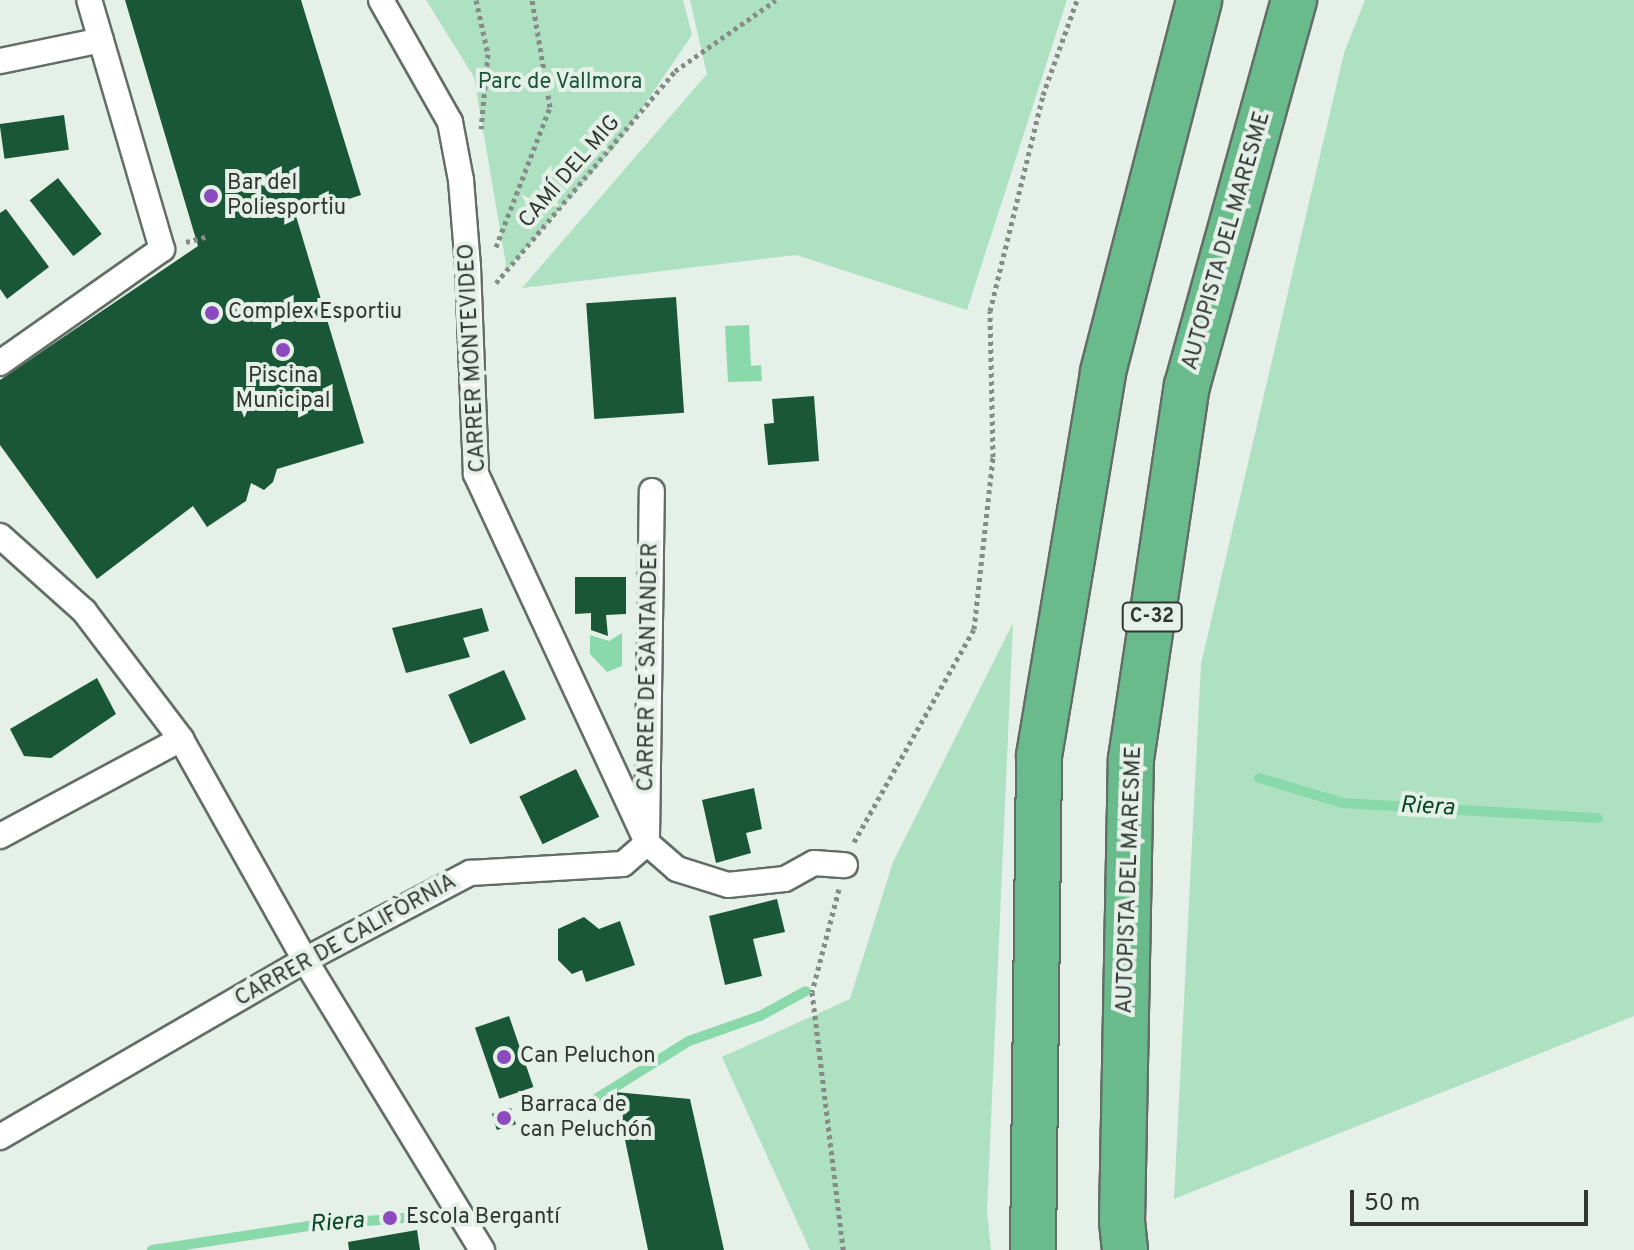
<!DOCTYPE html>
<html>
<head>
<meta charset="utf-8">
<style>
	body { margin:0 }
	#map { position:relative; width:1634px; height:1250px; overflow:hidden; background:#e5f0e8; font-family:Overpass,sans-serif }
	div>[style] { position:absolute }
	.green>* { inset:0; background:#ade1c1 }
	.water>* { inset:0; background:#8ad9aa }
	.stream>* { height:10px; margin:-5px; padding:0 5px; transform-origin:5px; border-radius:5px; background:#8ad9aa }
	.building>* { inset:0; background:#195738; transform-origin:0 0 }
	.path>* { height:5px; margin-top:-2.5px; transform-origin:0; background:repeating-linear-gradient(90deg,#858c87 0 4px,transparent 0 8px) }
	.roads { filter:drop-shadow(2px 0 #636d67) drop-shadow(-2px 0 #636d67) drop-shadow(0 2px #636d67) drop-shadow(0 -2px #636d67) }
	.street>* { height:24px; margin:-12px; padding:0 12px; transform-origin:12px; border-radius:12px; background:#fff }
	.highway>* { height:44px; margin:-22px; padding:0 22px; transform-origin:22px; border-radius:22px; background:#6abb8c }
	.dots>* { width:22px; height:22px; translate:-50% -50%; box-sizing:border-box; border:4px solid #e5f0e8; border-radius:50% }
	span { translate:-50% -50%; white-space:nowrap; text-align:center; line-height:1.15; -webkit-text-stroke:8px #e5f0e8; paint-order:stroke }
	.shield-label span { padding:2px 6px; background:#e5f0e8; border:2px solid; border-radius:6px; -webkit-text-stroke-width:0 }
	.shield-label { font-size:20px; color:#313633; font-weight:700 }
	.park-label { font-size:22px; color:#1a5537 }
	.street-label { font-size:22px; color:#313633 }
	.poi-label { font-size:22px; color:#313633 }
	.left { translate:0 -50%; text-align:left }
	.water-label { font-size:24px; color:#07482a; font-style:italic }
	.scale { position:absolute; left:1350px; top:1190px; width:238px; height:36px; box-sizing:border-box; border:4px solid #313633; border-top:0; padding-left:10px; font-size:24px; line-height:28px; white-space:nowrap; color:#313633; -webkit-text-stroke:6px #e5f0e8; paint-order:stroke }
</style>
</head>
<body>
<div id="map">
	<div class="green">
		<div style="clip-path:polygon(426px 0,683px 0,692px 35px,619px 142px,507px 270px,474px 77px)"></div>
		<div style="clip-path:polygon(690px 0,1067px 0,967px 310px,796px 255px,522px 288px,707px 74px)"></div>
		<div style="clip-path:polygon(1365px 0,1634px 0,1634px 1016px,1174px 1199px,1201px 664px,1344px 53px)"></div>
		<div style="clip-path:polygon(1013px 623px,987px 1212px,991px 1250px,810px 1250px,722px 1057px,850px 999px,893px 862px)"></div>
	</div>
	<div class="water">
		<div style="clip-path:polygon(749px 325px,751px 366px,761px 365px,762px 381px,728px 382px,725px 326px)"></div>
		<div style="clip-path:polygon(622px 633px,622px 666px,607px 672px,590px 654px,590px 635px,609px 641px)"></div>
	</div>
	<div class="stream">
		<div style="left:1259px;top:778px;width:88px;rotate:16.6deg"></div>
		<div style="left:1343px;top:803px;width:255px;rotate:3.4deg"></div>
		<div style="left:578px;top:1110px;width:131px;rotate:-31.9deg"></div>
		<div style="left:689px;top:1041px;width:75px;rotate:-19.4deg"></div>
		<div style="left:760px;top:1016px;width:52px;rotate:-28.5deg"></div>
		<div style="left:152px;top:1250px;width:158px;rotate:-8.7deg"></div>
		<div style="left:308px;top:1226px;width:119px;rotate:-4.8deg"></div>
	</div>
	<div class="building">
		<div style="clip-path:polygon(125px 0,301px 0,361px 195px,296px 216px,364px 443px,277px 469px,273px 482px,264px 490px,251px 483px,246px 501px,207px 527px,193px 506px,97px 579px,0 445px,0 380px,198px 246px)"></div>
		<div style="left:64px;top:115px;width:35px;height:65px;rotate:82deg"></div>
		<div style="left:58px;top:178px;width:71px;height:36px;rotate:52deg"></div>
		<div style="clip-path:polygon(6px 209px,49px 267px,7px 299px,0 289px,0 213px)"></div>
		<div style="left:676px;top:297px;width:116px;height:90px;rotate:86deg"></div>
		<div style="clip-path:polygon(814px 396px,819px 461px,768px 465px,764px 424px,774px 423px,772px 399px)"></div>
		<div style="clip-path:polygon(575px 577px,626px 577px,626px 614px,606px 615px,608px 636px,591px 630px,591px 613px,575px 614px)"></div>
		<div style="clip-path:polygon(482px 608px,489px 631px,463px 638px,470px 657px,406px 673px,392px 628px)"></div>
		<div style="left:504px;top:670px;width:54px;height:61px;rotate:66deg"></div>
		<div style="clip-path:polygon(97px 678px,116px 714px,51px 758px,24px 756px,10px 729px)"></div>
		<div style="left:576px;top:769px;width:53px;height:63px;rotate:64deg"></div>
		<div style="clip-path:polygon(754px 788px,762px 829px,746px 833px,751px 853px,716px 863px,702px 800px)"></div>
		<div style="clip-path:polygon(777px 899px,785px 932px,753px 939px,762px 976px,725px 985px,709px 916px)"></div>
		<div style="clip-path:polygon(584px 917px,599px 929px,620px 921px,635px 965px,586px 982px,582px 970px,572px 974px,558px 960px,558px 929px)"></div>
		<div style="left:509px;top:1016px;width:75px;height:36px;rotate:71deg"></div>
		<div style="clip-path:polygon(615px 1092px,690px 1099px,724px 1250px,648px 1250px)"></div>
		<div style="left:511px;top:1108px;width:17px;height:20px;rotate:73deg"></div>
		<div style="clip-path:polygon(417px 1230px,420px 1250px,349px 1250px,348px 1242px)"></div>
	</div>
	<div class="path">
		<div style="left:476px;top:0;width:55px;rotate:77.5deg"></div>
		<div style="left:488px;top:54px;width:75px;rotate:95.3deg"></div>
		<div style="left:186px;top:242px;width:23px;rotate:-15deg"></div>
		<div style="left:496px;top:247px;width:150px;rotate:-68.9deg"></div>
		<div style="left:550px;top:107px;width:109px;rotate:-99.5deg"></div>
		<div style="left:496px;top:283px;width:277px;rotate:-49.8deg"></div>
		<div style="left:675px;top:71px;width:123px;rotate:-35.1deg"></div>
		<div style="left:854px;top:842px;width:244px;rotate:-60.6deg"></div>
		<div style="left:974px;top:629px;width:173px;rotate:-83.7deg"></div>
		<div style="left:993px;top:457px;width:146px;rotate:-91.2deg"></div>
		<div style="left:990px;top:311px;width:222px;rotate:-76.2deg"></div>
		<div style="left:1043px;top:95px;width:101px;rotate:-70.3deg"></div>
		<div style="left:839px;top:889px;width:106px;rotate:104.7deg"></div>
		<div style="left:812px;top:992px;width:260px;rotate:83.1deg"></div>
	</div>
	<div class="roads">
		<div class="street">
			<div style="left:381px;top:0;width:140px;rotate:60.5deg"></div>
			<div style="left:450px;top:122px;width:59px;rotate:79.3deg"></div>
			<div style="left:461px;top:180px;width:87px;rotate:85.4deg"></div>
			<div style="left:468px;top:267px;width:207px;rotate:87.8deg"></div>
			<div style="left:476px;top:474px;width:407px;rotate:65.1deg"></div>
			<div style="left:647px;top:843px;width:40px;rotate:41deg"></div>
			<div style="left:677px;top:869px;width:53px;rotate:17.4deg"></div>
			<div style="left:728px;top:885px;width:57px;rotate:-6deg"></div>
			<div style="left:785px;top:879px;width:33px;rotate:-29deg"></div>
			<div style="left:814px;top:863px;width:31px;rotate:4deg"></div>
			<div style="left:0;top:61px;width:103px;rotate:-11.7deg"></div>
			<div style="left:0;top:363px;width:198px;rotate:-35.1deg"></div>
			<div style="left:162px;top:249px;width:259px;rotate:-106.3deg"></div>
			<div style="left:0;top:536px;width:113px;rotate:41.8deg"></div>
			<div style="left:84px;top:611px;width:161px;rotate:52.8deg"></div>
			<div style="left:181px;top:739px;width:253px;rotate:60.7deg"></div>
			<div style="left:305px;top:960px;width:340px;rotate:58.6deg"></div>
			<div style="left:0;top:836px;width:205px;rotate:-28.2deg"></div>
			<div style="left:647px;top:837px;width:346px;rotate:-89.2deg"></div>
			<div style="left:0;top:1137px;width:353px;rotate:-30.1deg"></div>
			<div style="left:305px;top:960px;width:187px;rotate:-27.8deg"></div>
			<div style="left:470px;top:873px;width:153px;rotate:-3.4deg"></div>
			<div style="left:623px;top:864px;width:32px;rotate:-41deg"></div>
		</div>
		<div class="highway">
			<div style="left:1033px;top:1250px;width:494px;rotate:-89.3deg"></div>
			<div style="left:1039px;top:756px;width:389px;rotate:-80.5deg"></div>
			<div style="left:1103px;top:372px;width:384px;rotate:-75.5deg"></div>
			<div style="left:1125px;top:1250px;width:29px;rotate:-96deg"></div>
			<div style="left:1122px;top:1221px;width:462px;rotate:-88.9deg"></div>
			<div style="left:1131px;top:759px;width:377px;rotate:-81.5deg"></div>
			<div style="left:1187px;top:386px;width:401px;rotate:-74.5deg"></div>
		</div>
	</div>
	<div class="dots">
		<div style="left:211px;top:196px;background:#8b4abe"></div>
		<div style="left:212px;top:313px;background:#8b4abe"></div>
		<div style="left:283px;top:350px;background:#8b4abe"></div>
		<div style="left:504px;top:1057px;background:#8b4abe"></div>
		<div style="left:504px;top:1118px;background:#8b4abe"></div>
		<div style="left:390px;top:1218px;background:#8b4abe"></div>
	</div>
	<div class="shield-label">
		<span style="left:1152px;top:617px">C-32</span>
	</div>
	<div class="park-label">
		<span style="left:560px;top:83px">Parc de Vallmora</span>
	</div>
	<div class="street-label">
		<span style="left:570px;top:172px;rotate:-49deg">CAMÍ DEL MIG</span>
		<span style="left:1227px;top:241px;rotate:-74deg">AUTOPISTA DEL MARESME</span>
		<span style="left:473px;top:358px;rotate:-93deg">CARRER MONTEVIDEO</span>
		<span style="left:649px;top:667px;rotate:-89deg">CARRER DE SANTANDER</span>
		<span style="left:1130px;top:880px;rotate:-88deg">AUTOPISTA DEL MARESME</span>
		<span style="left:346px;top:941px;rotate:-29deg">CARRER DE CALIFÒRNIA</span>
	</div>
	<div class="poi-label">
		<span class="left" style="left:227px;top:196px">Bar del<br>Poliesportiu</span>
		<span class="left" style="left:228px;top:313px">Complex Esportiu</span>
		<span style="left:283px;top:389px">Piscina<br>Municipal</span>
		<span class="left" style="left:520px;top:1057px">Can Peluchon</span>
		<span class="left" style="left:520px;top:1118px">Barraca de<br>can Peluchón</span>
		<span class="left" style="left:406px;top:1218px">Escola Bergantí</span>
	</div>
	<div class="water-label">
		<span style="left:1427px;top:808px;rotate:3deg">Riera</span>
		<span style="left:337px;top:1224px;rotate:-5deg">Riera</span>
	</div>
	<div class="scale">50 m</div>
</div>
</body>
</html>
